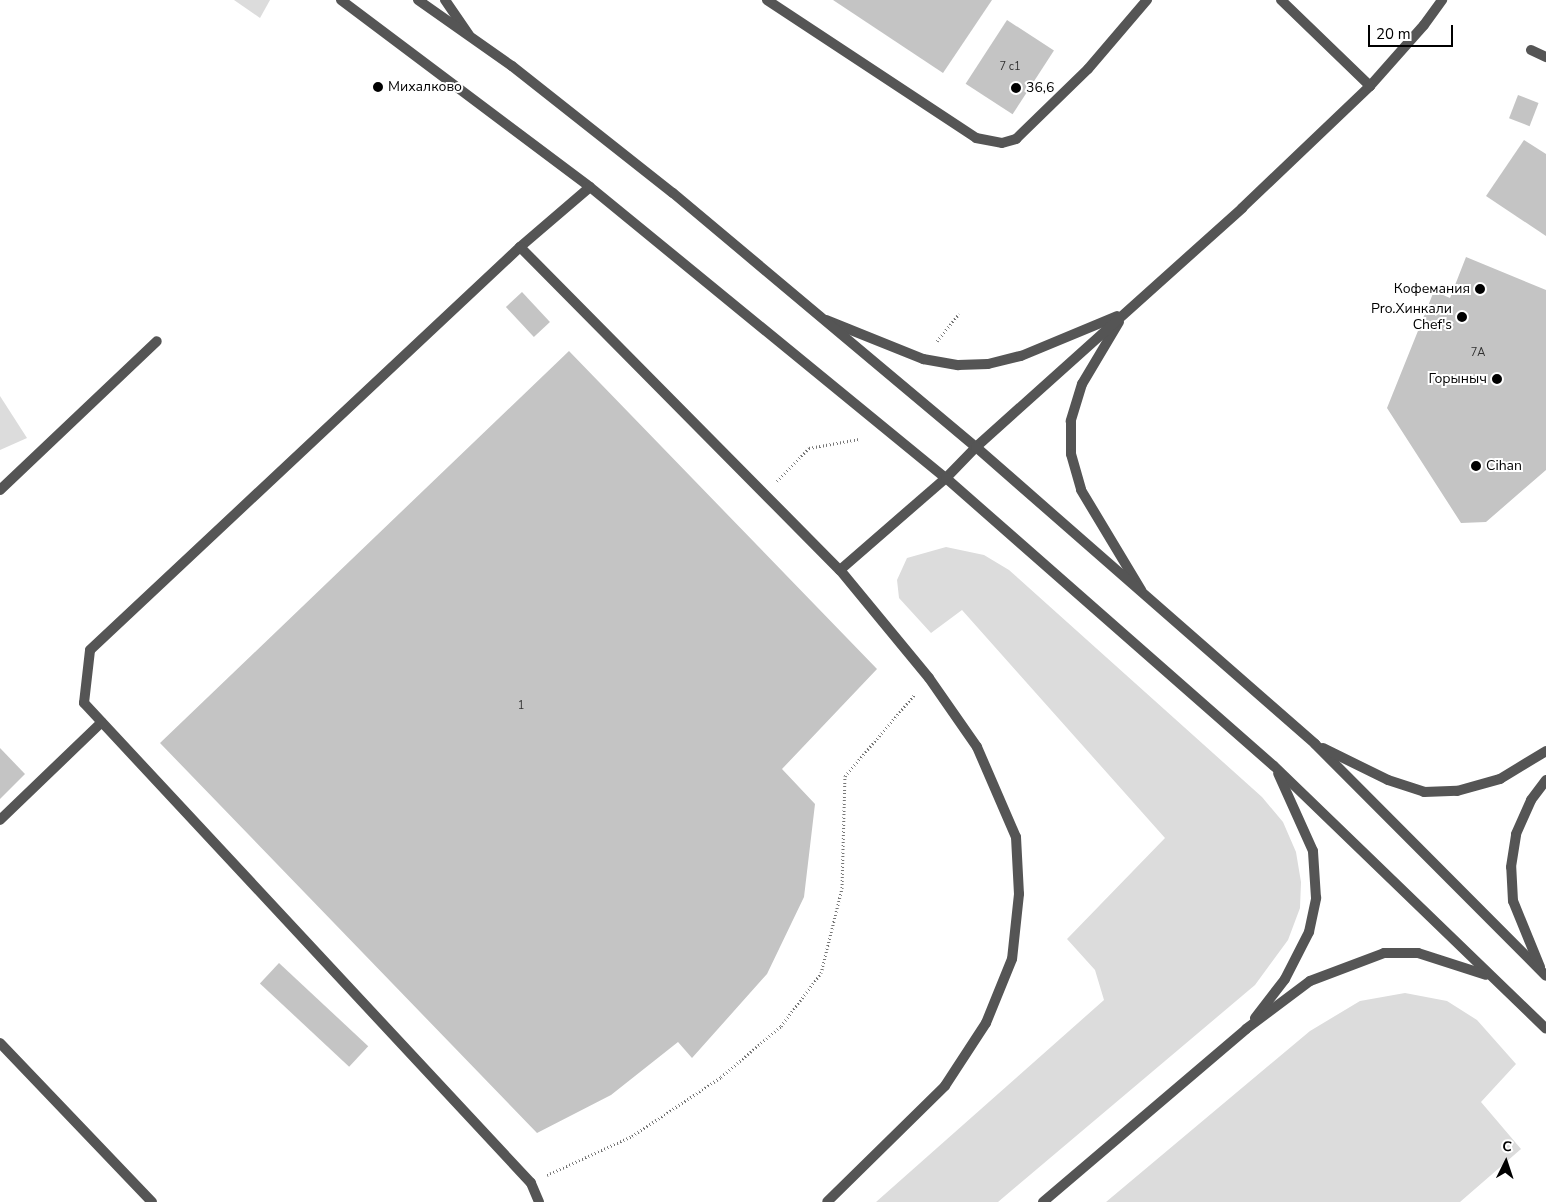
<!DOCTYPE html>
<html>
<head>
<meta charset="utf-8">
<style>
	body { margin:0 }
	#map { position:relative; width:1546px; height:1202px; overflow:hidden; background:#fff; font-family:"Nunito Sans",sans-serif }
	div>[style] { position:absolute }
	.green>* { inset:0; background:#dcdcdc }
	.building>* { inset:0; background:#c4c4c4; transform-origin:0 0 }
	.path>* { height:3px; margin-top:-1.5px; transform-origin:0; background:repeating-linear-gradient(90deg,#777 0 1px,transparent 0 3.5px) }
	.service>* { height:10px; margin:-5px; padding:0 5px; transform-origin:5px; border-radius:5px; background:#555 }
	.minor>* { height:10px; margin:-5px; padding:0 5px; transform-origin:5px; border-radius:5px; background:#555 }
	.tertiary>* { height:10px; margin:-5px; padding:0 5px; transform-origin:5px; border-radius:5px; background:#555 }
	.dots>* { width:14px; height:14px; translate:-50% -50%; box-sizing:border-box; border:2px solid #fff; border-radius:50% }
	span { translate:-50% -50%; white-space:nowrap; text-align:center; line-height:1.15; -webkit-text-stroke:4px #fff; paint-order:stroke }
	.number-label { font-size:11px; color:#313131 }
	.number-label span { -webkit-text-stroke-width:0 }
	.poi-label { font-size:14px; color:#000 }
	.left { translate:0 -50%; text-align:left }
	.right { translate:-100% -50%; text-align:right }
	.north { position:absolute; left:1481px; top:1137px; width:50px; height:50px; -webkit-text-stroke:4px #fff; paint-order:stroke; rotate:4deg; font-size:14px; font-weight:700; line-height:20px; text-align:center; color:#000 }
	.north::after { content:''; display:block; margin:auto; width:18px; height:22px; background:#000; clip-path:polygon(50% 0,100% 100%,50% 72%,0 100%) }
	.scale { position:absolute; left:1368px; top:25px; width:85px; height:22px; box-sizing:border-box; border:2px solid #000; border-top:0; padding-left:6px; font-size:15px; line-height:18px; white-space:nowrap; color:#000; -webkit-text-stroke:4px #fff; paint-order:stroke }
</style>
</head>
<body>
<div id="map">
	<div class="green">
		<div style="clip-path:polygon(234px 0,270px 0,260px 18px)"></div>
		<div style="clip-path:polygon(0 396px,27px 438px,0 450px)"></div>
		<div style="clip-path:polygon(946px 547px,984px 555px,1009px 570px,1262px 797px,1283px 822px,1296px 852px,1301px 882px,1300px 908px,1288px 940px,1255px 985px,998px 1202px,876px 1202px,1104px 1000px,1095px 970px,1067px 939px,1165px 838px,962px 610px,931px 633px,899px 598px,897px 580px,907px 558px)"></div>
		<div style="clip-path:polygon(1405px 993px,1447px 1001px,1477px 1020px,1516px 1064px,1481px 1102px,1521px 1149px,1460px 1202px,1106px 1202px,1310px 1031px,1360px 1001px)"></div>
	</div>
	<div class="building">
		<div style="clip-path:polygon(833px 0,992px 0,943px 73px)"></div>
		<div style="left:1007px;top:20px;width:56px;height:76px;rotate:33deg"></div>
		<div style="left:1518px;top:95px;width:22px;height:25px;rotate:21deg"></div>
		<div style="clip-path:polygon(1524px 140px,1546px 154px,1546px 236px,1486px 196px)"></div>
		<div style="clip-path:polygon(1466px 257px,1546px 290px,1546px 470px,1486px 522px,1461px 523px,1387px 408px,1434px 291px,1450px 298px)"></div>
		<div style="left:522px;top:292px;width:41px;height:22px;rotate:47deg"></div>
		<div style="clip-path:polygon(569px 351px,877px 669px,782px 769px,815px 804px,804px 897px,767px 974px,692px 1058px,678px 1042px,611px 1095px,537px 1133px,160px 743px)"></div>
		<div style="clip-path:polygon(0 748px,25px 774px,0 799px)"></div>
		<div style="left:279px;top:963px;width:122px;height:28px;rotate:43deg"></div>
	</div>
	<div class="path">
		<div style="left:937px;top:341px;width:35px;rotate:-51deg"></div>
		<div style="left:777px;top:481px;width:46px;rotate:-45.9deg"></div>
		<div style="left:809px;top:448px;width:51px;rotate:-10.2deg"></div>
		<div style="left:547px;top:1175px;width:94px;rotate:-24.6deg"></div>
		<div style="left:632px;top:1136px;width:107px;rotate:-33.5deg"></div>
		<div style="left:721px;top:1077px;width:79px;rotate:-40.4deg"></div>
		<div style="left:781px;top:1026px;width:66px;rotate:-53deg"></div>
		<div style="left:821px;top:973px;width:88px;rotate:-76.1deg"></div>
		<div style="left:842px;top:888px;width:112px;rotate:-88.5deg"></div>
		<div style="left:845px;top:776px;width:108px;rotate:-49.5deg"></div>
	</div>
	<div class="service">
		<div style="left:445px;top:0;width:42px;rotate:55.6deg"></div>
		<div style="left:767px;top:0;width:250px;rotate:33.4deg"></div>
		<div style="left:976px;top:138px;width:26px;rotate:11deg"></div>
		<div style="left:1002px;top:143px;width:15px;rotate:-16deg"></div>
		<div style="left:1016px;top:139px;width:100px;rotate:-44.2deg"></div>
		<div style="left:1088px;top:69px;width:91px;rotate:-49.5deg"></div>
		<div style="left:1281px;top:0;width:124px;rotate:44deg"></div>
		<div style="left:1531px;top:50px;width:17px;rotate:25deg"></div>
		<div style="left:520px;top:247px;width:92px;rotate:-40.6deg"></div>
		<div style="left:0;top:490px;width:216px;rotate:-43.5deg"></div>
		<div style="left:840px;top:570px;width:140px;rotate:-41deg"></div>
		<div style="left:0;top:820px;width:141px;rotate:-43.9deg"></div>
		<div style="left:0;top:1043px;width:220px;rotate:46.3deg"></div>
		<div style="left:539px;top:1202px;width:21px;rotate:-113deg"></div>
		<div style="left:531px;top:1183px;width:656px;rotate:-132.96deg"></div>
		<div style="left:84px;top:703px;width:53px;rotate:-83.5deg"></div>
		<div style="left:90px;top:650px;width:589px;rotate:-43.14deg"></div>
		<div style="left:520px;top:247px;width:455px;rotate:45.3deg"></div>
		<div style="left:840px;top:570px;width:140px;rotate:50.5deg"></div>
		<div style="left:929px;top:678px;width:84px;rotate:55.2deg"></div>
		<div style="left:977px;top:747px;width:98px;rotate:66.6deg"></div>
		<div style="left:1016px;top:837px;width:57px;rotate:87deg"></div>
		<div style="left:1019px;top:894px;width:65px;rotate:96.1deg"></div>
		<div style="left:1012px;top:959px;width:69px;rotate:112.1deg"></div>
		<div style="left:986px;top:1023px;width:75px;rotate:123.1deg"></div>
		<div style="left:945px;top:1086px;width:165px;rotate:135.5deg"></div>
	</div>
	<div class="minor">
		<div style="left:826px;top:320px;width:105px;rotate:21.9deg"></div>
		<div style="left:923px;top:359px;width:36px;rotate:10deg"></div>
		<div style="left:958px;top:365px;width:30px;rotate:-2deg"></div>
		<div style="left:988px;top:364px;width:34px;rotate:-14deg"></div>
		<div style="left:1021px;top:356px;width:104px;rotate:-22.6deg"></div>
		<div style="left:1119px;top:322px;width:72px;rotate:120.8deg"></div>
		<div style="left:1082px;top:384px;width:39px;rotate:107deg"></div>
		<div style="left:1071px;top:421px;width:33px;rotate:90deg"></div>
		<div style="left:1071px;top:454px;width:37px;rotate:74deg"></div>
		<div style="left:1081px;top:490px;width:117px;rotate:59deg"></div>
		<div style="left:946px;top:478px;width:43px;rotate:-45.9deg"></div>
		<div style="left:976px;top:447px;width:358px;rotate:-41.9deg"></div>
		<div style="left:1242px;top:208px;width:177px;rotate:-43.6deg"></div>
		<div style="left:1370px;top:86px;width:81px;rotate:-48.5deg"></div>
		<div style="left:1424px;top:25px;width:31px;rotate:-54deg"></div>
	</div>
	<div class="tertiary">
		<div style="left:341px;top:0;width:311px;rotate:36.9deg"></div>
		<div style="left:590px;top:187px;width:460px;rotate:39.3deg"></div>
		<div style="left:946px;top:478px;width:436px;rotate:41.3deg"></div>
		<div style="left:1274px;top:766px;width:378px;rotate:44deg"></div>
		<div style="left:418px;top:0;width:115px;rotate:35.1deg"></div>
		<div style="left:512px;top:66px;width:205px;rotate:38.3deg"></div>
		<div style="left:673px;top:193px;width:395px;rotate:40deg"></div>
		<div style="left:976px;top:447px;width:451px;rotate:41.2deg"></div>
		<div style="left:1315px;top:744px;width:327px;rotate:45.1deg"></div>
		<div style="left:1323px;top:748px;width:72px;rotate:26.2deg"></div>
		<div style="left:1388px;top:780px;width:38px;rotate:18deg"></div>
		<div style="left:1424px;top:792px;width:33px;rotate:-2deg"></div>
		<div style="left:1457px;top:791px;width:45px;rotate:-15.6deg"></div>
		<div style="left:1500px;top:779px;width:54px;rotate:-31.3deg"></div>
		<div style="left:1540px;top:967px;width:71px;rotate:-112.2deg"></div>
		<div style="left:1513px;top:901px;width:34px;rotate:-93deg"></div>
		<div style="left:1511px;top:867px;width:33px;rotate:-81deg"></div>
		<div style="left:1516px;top:834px;width:37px;rotate:-66deg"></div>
		<div style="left:1531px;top:800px;width:25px;rotate:-53deg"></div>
		<div style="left:1255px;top:1018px;width:49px;rotate:-52.4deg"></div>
		<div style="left:1285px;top:979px;width:53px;rotate:-62.9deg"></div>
		<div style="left:1309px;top:932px;width:35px;rotate:-78deg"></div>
		<div style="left:1316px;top:898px;width:47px;rotate:-93.7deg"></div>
		<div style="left:1313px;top:851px;width:85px;rotate:-114.2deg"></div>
		<div style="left:1043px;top:1202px;width:267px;rotate:-40.4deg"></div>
		<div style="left:1246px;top:1029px;width:80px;rotate:-36.9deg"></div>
		<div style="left:1310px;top:981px;width:79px;rotate:-20.7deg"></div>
		<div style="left:1384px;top:953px;width:34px"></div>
		<div style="left:1418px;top:953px;width:71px;rotate:17.9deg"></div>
	</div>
	<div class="dots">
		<div style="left:378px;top:87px;background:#000"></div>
		<div style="left:1016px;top:88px;background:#000"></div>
		<div style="left:1480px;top:289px;background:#000"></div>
		<div style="left:1462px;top:317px;background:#000"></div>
		<div style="left:1497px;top:379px;background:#000"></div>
		<div style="left:1476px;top:466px;background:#000"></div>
	</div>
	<div class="number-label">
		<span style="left:1010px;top:67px">7 с1</span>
		<span style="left:1478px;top:353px">7А</span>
		<span style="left:521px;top:706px">1</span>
	</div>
	<div class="poi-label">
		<span class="left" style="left:388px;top:87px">Михалково</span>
		<span class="left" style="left:1026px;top:88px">36,6</span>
		<span class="right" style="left:1470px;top:289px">Кофемания</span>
		<span class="right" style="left:1452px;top:317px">Pro.Хинкали<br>Chef's</span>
		<span class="right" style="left:1487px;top:379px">Горыныч</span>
		<span class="left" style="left:1486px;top:466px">Cihan</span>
	</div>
	<div class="north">С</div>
	<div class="scale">20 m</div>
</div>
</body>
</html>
